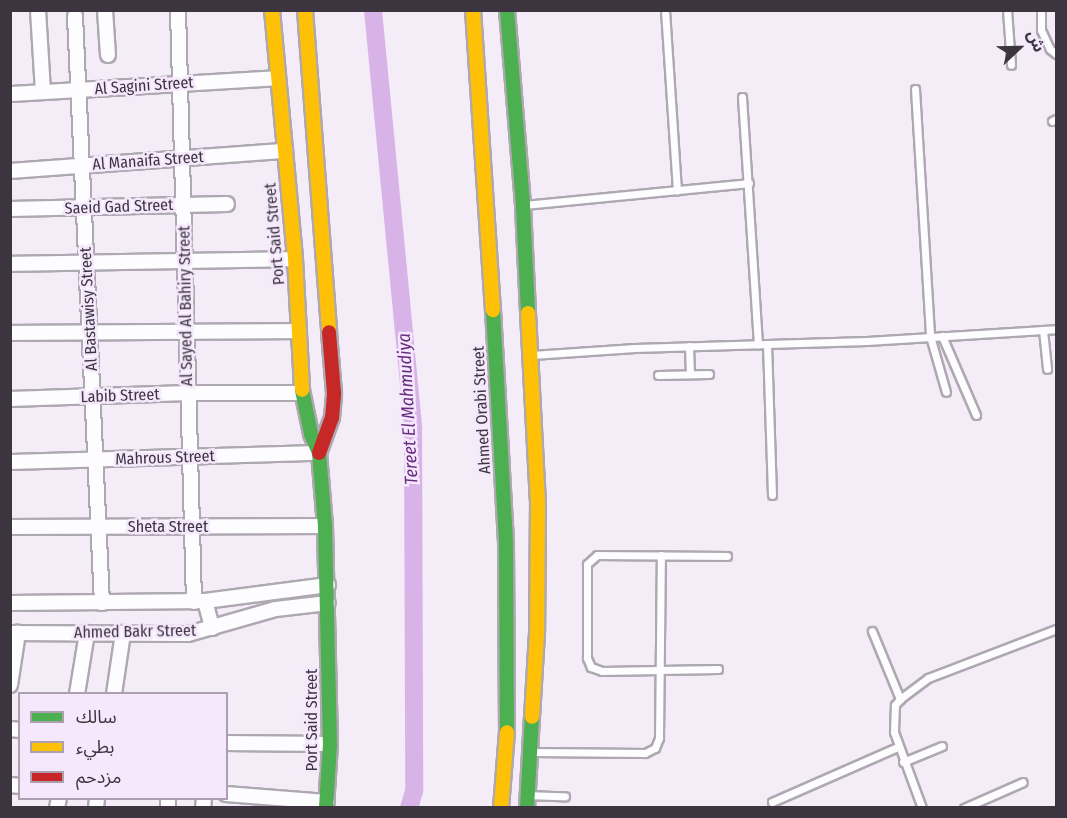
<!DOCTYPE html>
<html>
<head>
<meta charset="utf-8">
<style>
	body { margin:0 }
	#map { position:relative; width:1067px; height:818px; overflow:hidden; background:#f4ecf7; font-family:"Fira Sans Condensed","Noto Sans Arabic",sans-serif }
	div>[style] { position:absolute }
	.canal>* { height:18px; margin:-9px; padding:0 9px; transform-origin:9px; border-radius:9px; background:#d7b3e8 }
	.roads { filter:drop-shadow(2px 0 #aea8b1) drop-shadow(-2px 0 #aea8b1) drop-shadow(0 2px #aea8b1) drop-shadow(0 -2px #aea8b1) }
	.lane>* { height:7px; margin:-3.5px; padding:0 3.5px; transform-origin:3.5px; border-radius:3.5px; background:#fdfcfe }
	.street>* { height:14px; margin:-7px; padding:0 7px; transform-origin:7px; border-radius:7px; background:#fdfcfe }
	.fast>* { height:14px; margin:-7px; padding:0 7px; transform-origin:7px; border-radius:7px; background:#4caf50 }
	.slow>* { height:14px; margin:-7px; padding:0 7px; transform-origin:7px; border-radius:7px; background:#ffc107 }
	.jam>* { height:14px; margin:-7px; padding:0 7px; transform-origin:7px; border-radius:7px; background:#c62828 }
	span { translate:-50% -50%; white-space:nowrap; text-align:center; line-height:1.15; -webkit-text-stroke:5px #f6e8fc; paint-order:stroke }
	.street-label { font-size:16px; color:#3c353f }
	.water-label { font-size:18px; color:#662d7f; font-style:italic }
	.frame { position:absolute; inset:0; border:12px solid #3c353f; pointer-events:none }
	.legend { position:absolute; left:18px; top:692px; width:210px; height:108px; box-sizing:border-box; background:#f6e8fc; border:2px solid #aca0b0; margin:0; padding:8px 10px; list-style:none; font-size:18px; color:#3c353f }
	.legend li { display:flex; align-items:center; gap:12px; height:30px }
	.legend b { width:30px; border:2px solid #aca0b0 }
	.north { position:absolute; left:989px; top:18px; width:60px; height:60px; -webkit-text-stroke:4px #f6e8fc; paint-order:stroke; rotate:68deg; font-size:16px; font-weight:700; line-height:24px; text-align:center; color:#3c353f }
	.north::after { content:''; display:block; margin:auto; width:21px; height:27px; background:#3c353f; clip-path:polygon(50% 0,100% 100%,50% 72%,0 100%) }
</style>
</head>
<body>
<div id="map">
	<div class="canal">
		<div style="left:373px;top:10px;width:420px;rotate:84.5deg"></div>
		<div style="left:413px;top:428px;width:363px;rotate:89.8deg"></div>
		<div style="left:414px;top:791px;width:18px;rotate:106deg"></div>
	</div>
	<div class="roads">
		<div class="lane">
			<div style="left:665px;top:10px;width:181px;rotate:86.2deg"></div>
			<div style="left:1007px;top:10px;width:55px;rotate:85.8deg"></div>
			<div style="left:1041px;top:10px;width:20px;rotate:90deg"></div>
			<div style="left:1041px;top:30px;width:21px;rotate:65deg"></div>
			<div style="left:1050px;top:49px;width:8px;rotate:40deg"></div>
			<div style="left:915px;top:89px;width:247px;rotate:86.5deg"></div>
			<div style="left:930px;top:336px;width:58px;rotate:74.1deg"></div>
			<div style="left:742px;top:97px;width:248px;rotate:86.3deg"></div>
			<div style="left:1052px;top:121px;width:4px;rotate:-27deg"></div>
			<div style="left:525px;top:205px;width:225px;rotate:-5.6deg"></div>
			<div style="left:1043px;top:330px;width:39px;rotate:84deg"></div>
			<div style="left:942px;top:336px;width:86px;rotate:66.7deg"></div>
			<div style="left:767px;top:344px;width:151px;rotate:88.1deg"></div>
			<div style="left:689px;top:346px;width:28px;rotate:88deg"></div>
			<div style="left:532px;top:355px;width:103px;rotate:-3.9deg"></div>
			<div style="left:635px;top:348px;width:232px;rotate:-1.7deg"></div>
			<div style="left:867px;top:341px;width:189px;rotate:-3.6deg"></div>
			<div style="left:658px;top:375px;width:51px;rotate:-1.1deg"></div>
			<div style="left:872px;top:631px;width:74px;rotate:67.6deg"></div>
			<div style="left:718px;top:669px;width:116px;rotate:179deg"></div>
			<div style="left:602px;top:671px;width:12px;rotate:-160deg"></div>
			<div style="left:591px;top:667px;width:10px;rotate:-114deg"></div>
			<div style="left:587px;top:658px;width:94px;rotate:-90deg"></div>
			<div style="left:587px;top:564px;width:13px;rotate:-42deg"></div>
			<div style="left:597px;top:555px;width:130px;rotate:0.4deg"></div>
			<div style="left:532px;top:752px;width:113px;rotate:0.5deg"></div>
			<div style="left:645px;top:753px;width:11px;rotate:-27deg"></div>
			<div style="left:655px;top:748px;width:11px;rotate:-68deg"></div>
			<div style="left:659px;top:738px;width:183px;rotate:-89.4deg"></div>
			<div style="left:903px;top:762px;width:42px;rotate:-22.3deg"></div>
			<div style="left:529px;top:795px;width:36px;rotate:2deg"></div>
			<div style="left:772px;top:802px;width:137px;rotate:-23.7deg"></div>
			<div style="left:922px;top:808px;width:81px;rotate:-110.2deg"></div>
			<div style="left:894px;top:732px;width:27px;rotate:-88deg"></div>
			<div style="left:895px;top:705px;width:8px;rotate:-50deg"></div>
			<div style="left:900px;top:699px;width:35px;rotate:-37deg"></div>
			<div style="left:928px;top:678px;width:137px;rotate:-20.9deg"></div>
			<div style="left:964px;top:808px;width:64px;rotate:-23.8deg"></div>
		</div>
		<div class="street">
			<div style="left:38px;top:10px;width:82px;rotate:86.5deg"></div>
			<div style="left:105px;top:10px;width:45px;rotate:86.2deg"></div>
			<div style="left:178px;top:10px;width:592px;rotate:88.45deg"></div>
			<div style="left:75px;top:16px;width:588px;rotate:87.37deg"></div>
			<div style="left:10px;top:94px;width:268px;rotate:-3.4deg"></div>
			<div style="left:10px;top:171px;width:276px;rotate:-4.2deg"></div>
			<div style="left:10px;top:209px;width:217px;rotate:-1.3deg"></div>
			<div style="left:10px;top:264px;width:285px;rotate:-1deg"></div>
			<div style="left:10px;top:333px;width:289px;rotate:-0.4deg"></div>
			<div style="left:10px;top:399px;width:178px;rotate:-1.9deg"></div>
			<div style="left:188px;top:393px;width:114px"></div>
			<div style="left:10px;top:462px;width:309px;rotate:-1.7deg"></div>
			<div style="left:10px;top:527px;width:315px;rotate:-0.2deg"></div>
			<div style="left:205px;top:601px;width:28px;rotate:75deg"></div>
			<div style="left:10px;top:603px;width:195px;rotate:-0.6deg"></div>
			<div style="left:205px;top:601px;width:124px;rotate:-7.4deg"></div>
			<div style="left:10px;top:633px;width:178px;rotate:0.3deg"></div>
			<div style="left:188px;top:634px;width:91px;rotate:-15.9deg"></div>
			<div style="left:276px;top:609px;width:52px;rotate:-6.6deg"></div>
			<div style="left:10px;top:685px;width:53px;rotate:-81.3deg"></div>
			<div style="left:77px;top:694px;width:62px;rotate:-80.7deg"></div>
			<div style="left:114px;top:694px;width:62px;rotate:-81.6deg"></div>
			<div style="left:10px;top:729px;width:10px;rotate:6deg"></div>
			<div style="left:226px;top:743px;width:104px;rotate:0.6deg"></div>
			<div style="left:10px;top:785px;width:10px;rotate:6deg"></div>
			<div style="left:226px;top:794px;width:101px;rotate:4.5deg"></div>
			<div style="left:57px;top:808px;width:10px;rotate:-79deg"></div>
			<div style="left:96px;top:808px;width:10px;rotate:-84deg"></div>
			<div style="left:168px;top:808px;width:10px;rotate:-90deg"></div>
			<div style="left:203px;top:808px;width:10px;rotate:-84deg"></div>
		</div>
		<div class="fast">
			<div style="left:507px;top:10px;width:197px;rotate:85.3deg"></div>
			<div style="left:523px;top:206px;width:107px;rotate:87.3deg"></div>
			<div style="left:493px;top:310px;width:234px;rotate:86.8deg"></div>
			<div style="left:506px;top:544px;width:188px;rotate:89.7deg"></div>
			<div style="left:302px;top:390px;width:45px;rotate:78.4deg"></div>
			<div style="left:311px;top:434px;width:21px;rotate:67deg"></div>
			<div style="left:319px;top:453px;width:73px;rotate:85.3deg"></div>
			<div style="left:325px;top:526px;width:218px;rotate:88.7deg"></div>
			<div style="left:330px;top:744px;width:64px;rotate:93.6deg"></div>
			<div style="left:527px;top:808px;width:91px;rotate:-86.9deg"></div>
		</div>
		<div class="slow">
			<div style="left:272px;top:10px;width:250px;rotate:84.7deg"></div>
			<div style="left:295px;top:259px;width:131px;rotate:86.9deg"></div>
			<div style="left:305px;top:10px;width:323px;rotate:85.7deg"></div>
			<div style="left:473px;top:10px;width:301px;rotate:86.2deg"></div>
			<div style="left:528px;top:313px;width:188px;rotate:87deg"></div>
			<div style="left:538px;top:501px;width:132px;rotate:90.4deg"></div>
			<div style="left:537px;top:633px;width:84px;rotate:93.4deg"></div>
			<div style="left:501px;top:808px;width:76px;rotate:-85.5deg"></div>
		</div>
		<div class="jam">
			<div style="left:319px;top:453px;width:37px;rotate:-70deg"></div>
			<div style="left:332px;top:418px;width:25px;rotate:-85deg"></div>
			<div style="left:334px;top:393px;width:61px;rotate:-94.7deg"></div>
		</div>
	</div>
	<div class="street-label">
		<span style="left:144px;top:86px;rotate:-4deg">Al Sagini Street</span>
		<span style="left:148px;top:161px;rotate:-4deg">Al Manaifa Street</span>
		<span style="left:119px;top:207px;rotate:-2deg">Saeid Gad Street</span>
		<span style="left:275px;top:234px;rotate:-95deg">Port Said Street</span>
		<span style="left:186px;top:306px;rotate:-91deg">Al Sayed Al Bahiry Street</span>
		<span style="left:89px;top:309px;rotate:-93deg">Al Bastawisy Street</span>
		<span style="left:120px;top:396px;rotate:-2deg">Labib Street</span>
		<span style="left:482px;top:410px;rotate:-93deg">Ahmed Orabi Street</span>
		<span style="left:165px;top:458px;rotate:-2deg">Mahrous Street</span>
		<span style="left:168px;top:527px">Sheta Street</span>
		<span style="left:135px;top:632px;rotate:-1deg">Ahmed Bakr Street</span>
		<span style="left:312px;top:720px;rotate:-90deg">Port Said Street</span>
	</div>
	<div class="water-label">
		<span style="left:408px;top:409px;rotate:-93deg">Tereet El Mahmudiya</span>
	</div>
	<div class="frame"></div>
	<ul class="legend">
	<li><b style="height:8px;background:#4caf50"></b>سالك</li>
	<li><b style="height:8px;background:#ffc107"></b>بطيء</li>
	<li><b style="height:8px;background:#c62828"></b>مزدحم</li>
	</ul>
	<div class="north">ش</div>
</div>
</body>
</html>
